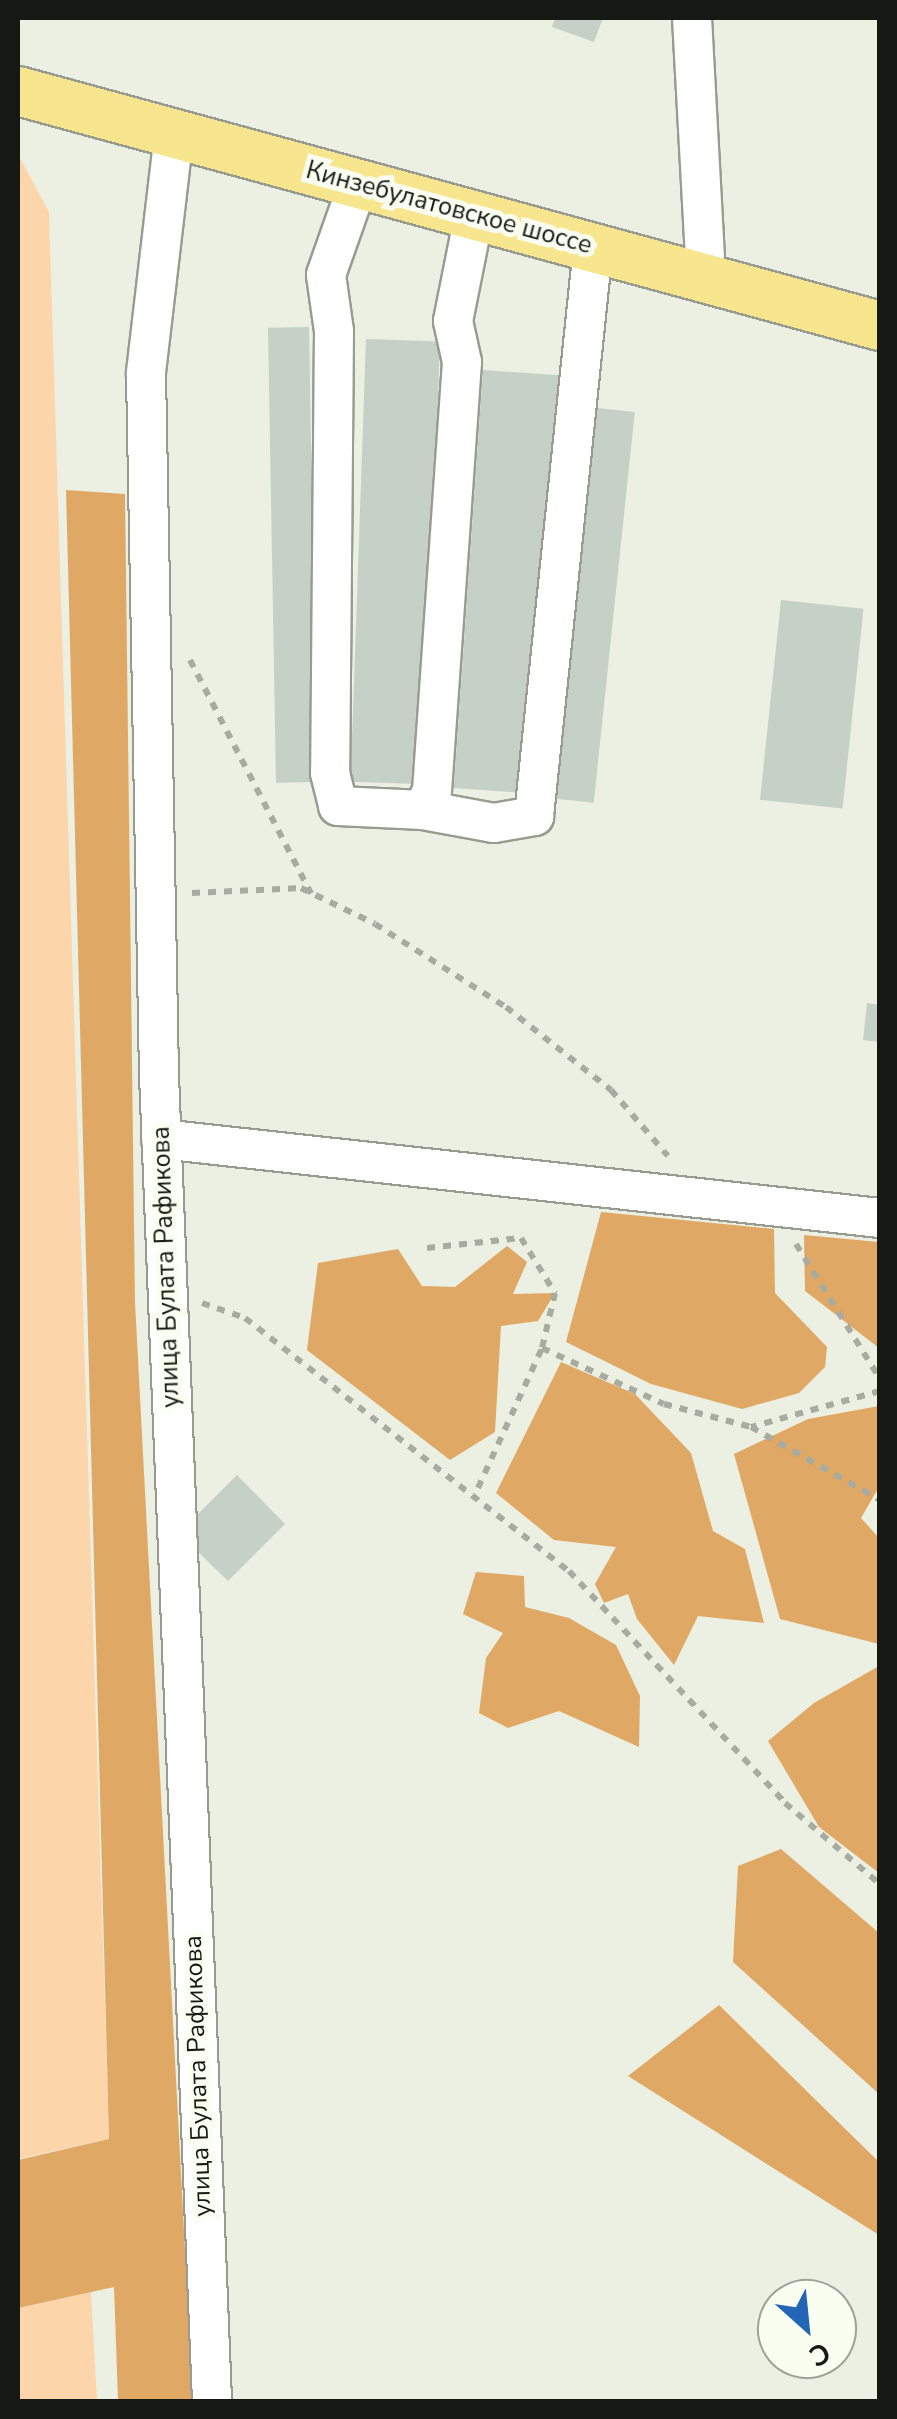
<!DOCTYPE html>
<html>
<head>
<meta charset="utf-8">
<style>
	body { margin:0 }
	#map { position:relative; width:897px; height:2419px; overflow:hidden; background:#ebf0e3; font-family:"Nunito Sans",sans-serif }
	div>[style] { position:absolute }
	.green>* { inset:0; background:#fcd6aa }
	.forest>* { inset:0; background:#dfa965 }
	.building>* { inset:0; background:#c5d0c7; transform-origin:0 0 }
	.path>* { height:6px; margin-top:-3px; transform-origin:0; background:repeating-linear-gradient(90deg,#a7aba0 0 8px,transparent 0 16px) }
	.roads { filter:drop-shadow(2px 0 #989c90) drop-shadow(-2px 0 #989c90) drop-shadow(0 2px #989c90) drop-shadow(0 -2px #989c90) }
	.minor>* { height:38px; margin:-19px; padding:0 19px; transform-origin:19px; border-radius:19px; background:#fff }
	.major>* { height:48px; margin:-24px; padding:0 24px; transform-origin:24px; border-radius:24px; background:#f7e68e }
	span { translate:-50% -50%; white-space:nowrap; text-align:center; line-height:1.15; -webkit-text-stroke:10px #f9fef0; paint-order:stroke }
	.street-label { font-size:25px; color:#161813 }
	.frame { position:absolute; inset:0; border:20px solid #161813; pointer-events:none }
	.north { position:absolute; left:757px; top:2279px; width:100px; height:100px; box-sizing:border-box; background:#f9fef0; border:2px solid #9ea298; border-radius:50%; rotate:153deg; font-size:28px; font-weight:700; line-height:40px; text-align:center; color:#161813 }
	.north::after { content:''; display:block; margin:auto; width:35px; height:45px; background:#2366b7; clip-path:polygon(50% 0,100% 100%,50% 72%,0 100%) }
</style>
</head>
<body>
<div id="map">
	<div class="green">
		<div style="clip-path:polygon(18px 154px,49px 212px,109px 2139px,18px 2159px)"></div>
		<div style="clip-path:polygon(91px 2292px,97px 2401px,18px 2401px,18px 2308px)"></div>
	</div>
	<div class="forest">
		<div style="clip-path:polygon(66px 490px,125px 494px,135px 1302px,193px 2401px,118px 2401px,114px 2287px,18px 2308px,18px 2160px,109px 2139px)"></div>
		<div style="clip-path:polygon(601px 1212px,774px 1229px,775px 1293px,827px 1347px,825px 1367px,799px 1393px,742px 1409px,651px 1384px,566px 1342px)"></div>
		<div style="clip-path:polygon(804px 1235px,879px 1242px,879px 1348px,805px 1291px)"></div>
		<div style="clip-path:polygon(507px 1246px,527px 1262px,513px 1294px,555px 1293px,538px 1321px,501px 1326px,495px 1432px,450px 1460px,307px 1350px,318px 1263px,398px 1249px,422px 1286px,455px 1287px)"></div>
		<div style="clip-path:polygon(561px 1362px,635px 1394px,691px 1453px,713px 1531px,745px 1549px,764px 1623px,698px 1616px,674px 1665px,637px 1619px,628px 1594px,604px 1603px,595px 1584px,616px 1547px,554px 1540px,496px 1493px)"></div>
		<div style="clip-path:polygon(879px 1406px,879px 1487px,861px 1518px,879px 1538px,879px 1644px,780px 1619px,734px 1454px,808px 1419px)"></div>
		<div style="clip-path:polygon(476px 1572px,524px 1576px,525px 1607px,569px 1618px,616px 1645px,640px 1696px,639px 1747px,559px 1711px,508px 1728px,479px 1713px,486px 1658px,503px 1633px,463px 1614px)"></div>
		<div style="clip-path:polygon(879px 1666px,879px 1873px,819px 1827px,768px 1741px,814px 1703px)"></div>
		<div style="clip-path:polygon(781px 1849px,879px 1933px,879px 2094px,733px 1962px,738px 1866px)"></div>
		<div style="clip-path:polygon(719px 2005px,879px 2162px,879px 2235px,628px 2076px)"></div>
	</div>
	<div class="building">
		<div style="clip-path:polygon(555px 18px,603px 18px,594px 42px,552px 27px)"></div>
		<div style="left:309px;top:327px;width:455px;height:41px;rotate:89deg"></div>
		<div style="left:366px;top:339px;width:74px;height:443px;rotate:2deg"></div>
		<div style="left:483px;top:370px;width:77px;height:419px;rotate:4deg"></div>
		<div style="left:597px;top:408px;width:38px;height:393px;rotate:6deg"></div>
		<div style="left:781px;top:600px;width:83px;height:201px;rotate:6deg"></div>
		<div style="clip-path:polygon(867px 1003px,880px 1005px,880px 1042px,863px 1040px)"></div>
		<div style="clip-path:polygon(237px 1475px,285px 1524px,228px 1581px,192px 1546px,198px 1514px)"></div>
	</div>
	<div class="path">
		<div style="left:190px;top:660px;width:263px;rotate:62.6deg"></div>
		<div style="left:192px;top:893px;width:109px;rotate:-2.6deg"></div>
		<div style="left:301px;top:888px;width:82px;rotate:25.9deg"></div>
		<div style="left:375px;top:924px;width:155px;rotate:32.4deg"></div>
		<div style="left:506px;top:1007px;width:134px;rotate:38.3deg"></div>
		<div style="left:611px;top:1090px;width:87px;rotate:49.2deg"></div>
		<div style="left:796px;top:1244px;width:159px;rotate:58.1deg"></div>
		<div style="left:427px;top:1248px;width:95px;rotate:-6.1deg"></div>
		<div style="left:521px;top:1238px;width:65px;rotate:58.3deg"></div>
		<div style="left:555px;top:1293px;width:57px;rotate:103.3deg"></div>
		<div style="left:202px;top:1303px;width:46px;rotate:19.2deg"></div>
		<div style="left:245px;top:1318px;width:411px;rotate:38deg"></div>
		<div style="left:569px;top:1571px;width:317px;rotate:47deg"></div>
		<div style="left:785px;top:1803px;width:125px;rotate:40.5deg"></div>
		<div style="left:880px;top:1391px;width:134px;rotate:164.4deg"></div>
		<div style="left:751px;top:1427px;width:148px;rotate:29.5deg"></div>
		<div style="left:478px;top:1488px;width:154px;rotate:-65.4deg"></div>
		<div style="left:542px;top:1348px;width:134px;rotate:24.7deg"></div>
		<div style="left:664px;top:1404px;width:90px;rotate:14.8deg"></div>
	</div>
	<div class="roads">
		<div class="minor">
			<div style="left:692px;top:18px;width:261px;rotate:86.9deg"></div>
			<div style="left:174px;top:134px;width:241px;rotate:96.7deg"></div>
			<div style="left:146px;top:373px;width:702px;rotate:88.94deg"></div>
			<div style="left:159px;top:1075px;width:1328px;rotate:87.71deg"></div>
			<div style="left:358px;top:184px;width:96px;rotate:109.4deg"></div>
			<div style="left:326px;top:275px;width:57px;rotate:81.9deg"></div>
			<div style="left:334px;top:331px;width:442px;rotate:90.5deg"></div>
			<div style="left:330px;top:773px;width:34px;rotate:76deg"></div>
			<div style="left:338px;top:806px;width:85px;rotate:2.7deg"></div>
			<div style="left:423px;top:810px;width:21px;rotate:-65deg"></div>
			<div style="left:432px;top:791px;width:430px;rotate:-86deg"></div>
			<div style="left:462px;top:362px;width:42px;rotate:-102.4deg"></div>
			<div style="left:453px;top:321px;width:107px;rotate:-78.7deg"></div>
			<div style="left:423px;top:810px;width:72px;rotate:10.4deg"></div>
			<div style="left:494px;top:823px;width:41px;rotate:-9.9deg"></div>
			<div style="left:534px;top:816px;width:571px;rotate:-84.07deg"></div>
			<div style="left:161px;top:1139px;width:723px;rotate:6.27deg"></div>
		</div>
		<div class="major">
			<div style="left:18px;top:91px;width:893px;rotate:15.25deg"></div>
		</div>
	</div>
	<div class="street-label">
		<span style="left:449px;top:208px;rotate:15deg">Кинзебулатовское шоссе</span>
		<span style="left:166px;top:1267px;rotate:-92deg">улица Булата Рафикова</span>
		<span style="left:198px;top:2076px;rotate:-92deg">улица Булата Рафикова</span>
	</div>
	<div class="frame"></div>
	<div class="north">С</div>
</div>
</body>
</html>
